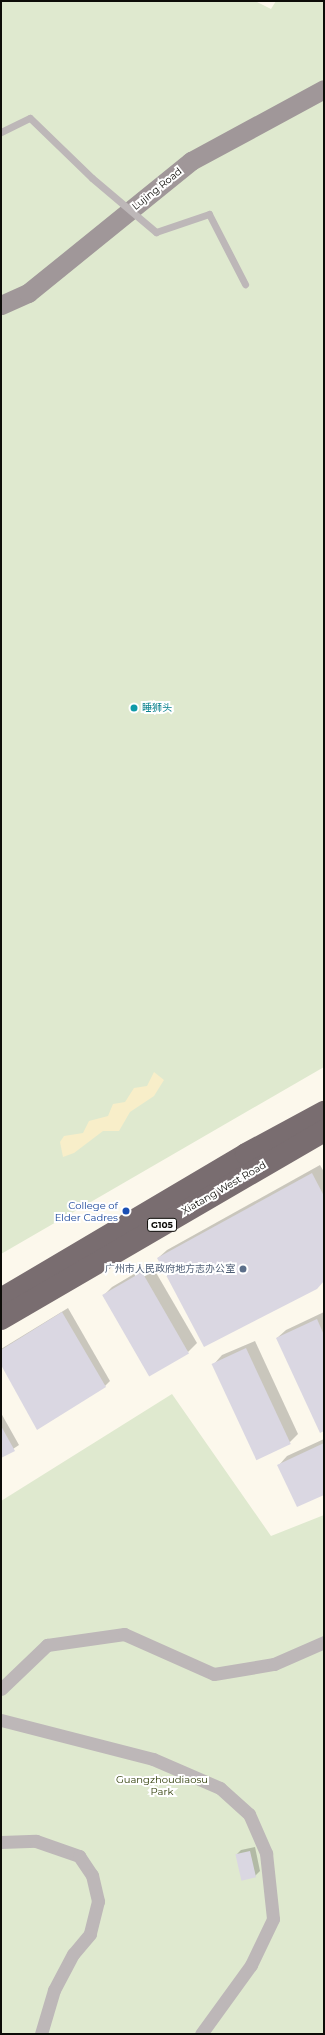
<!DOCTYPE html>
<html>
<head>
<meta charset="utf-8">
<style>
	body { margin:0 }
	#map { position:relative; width:325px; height:2035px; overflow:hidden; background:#fcf8ec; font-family:Montserrat,"Noto Sans SC",sans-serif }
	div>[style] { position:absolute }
	.green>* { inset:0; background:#dfe9cf }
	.sand>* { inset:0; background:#f8eec9 }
	.shadow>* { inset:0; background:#0003 }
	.building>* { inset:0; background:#dad7e2; transform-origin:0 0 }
	.lane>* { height:7px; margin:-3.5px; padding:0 3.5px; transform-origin:3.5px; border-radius:3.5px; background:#bdb7b8 }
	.street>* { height:13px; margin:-6.5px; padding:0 6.5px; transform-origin:6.5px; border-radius:6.5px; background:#bdb7b8 }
	.secondary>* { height:19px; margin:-9.5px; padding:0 9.5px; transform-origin:9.5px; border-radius:9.5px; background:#a09799 }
	.highway>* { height:22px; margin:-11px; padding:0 11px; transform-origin:11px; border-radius:11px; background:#796d70 }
	.lane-bridge>* { height:7px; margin:-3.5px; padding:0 3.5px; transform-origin:3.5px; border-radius:3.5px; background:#bdb7b8 }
	.dots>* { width:11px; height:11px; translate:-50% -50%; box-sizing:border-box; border:2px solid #fff; border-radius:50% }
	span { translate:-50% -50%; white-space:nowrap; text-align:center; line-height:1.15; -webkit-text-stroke:4px #fff; paint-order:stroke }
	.shield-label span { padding:1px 3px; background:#fff; border:1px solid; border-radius:3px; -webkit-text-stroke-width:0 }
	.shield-label { font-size:9px; color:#0d0c08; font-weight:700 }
	.street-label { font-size:10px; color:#0d0c08 }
	.culture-label { font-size:10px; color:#0d838f }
	.left { translate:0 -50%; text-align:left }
	.transit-label { font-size:10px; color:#164399 }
	.right { translate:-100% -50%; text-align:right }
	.service-label { font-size:10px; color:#4e5e75 }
	.park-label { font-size:10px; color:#2f3d07 }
	.frame { position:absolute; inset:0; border:2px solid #0d0c08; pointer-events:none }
</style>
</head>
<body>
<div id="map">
	<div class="green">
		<div style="clip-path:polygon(1px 1px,255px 1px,271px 9px,276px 1px,324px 1px,324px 1067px,1px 1254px)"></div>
		<div style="clip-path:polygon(172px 1394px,271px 1536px,324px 1515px,324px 2034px,1px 2034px,1px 1501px)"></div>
	</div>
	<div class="sand">
		<div style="clip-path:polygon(154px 1072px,164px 1080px,154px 1096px,130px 1112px,119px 1131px,103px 1131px,74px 1153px,63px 1157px,60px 1142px,64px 1136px,83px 1133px,89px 1121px,108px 1116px,113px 1104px,125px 1102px,134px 1088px,147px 1086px)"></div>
	</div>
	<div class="shadow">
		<div style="clip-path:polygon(320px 1165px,324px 1172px,324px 1280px,158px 1258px,167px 1250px)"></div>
		<div style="clip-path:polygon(151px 1264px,197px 1343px,188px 1352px,103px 1296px,112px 1287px)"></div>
		<div style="clip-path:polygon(68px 1308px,110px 1381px,105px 1386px,1px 1363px,1px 1349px)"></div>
		<div style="clip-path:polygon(324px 1312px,324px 1430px,277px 1338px,286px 1330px)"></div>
		<div style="clip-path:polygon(255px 1341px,298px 1434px,289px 1443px,214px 1364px,222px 1355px)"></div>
		<div style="clip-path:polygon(1px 1413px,19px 1445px,1px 1457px)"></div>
		<div style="clip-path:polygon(324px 1439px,324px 1494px,279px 1465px,287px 1456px)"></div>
		<div style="clip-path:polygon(255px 1847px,260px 1871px,255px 1876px,236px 1855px,241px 1850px)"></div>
	</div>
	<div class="building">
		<div style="clip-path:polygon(312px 1173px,324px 1196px,324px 1281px,317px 1289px,204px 1347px,157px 1258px)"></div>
		<div style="left:142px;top:1272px;width:94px;height:46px;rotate:60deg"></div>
		<div style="clip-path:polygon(62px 1312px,106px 1387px,37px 1430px,1px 1365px,1px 1350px)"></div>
		<div style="clip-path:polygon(317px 1319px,324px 1335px,324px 1431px,320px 1433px,276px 1338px)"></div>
		<div style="left:246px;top:1348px;width:106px;height:38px;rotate:65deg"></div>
		<div style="clip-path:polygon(1px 1426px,15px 1451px,1px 1458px)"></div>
		<div style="clip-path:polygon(324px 1443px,324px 1495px,297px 1507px,277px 1465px)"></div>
		<div style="left:250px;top:1851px;width:27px;height:15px;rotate:77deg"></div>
	</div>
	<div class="lane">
		<div style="left:1px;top:132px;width:32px;rotate:-26deg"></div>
		<div style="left:30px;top:118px;width:86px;rotate:44.1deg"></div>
		<div style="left:156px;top:232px;width:56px;rotate:-18.8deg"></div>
		<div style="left:209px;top:214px;width:79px;rotate:62.8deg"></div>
	</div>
	<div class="street">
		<div style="left:1px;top:1689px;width:64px;rotate:-43.7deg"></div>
		<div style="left:47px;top:1645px;width:78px;rotate:-8.1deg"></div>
		<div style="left:124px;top:1634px;width:98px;rotate:24deg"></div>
		<div style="left:214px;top:1674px;width:61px;rotate:-9.5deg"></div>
		<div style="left:274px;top:1664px;width:55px;rotate:-23.7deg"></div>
		<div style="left:1px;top:1720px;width:157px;rotate:14.4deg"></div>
		<div style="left:153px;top:1759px;width:73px;rotate:23.4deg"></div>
		<div style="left:220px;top:1788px;width:39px;rotate:42deg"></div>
		<div style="left:249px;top:1814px;width:43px;rotate:66.4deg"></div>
		<div style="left:266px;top:1853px;width:66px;rotate:83.9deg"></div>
		<div style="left:273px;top:1919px;width:51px;rotate:115.6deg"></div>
		<div style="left:251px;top:1965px;width:85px;rotate:125.9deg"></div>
		<div style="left:1px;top:1842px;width:35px;rotate:-2deg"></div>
		<div style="left:36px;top:1841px;width:46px;rotate:19.2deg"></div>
		<div style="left:79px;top:1856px;width:23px;rotate:56deg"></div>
		<div style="left:92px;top:1875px;width:27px;rotate:77deg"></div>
		<div style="left:98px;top:1901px;width:34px;rotate:104deg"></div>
		<div style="left:90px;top:1934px;width:26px;rotate:130deg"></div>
		<div style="left:73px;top:1954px;width:41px;rotate:117.8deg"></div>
		<div style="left:54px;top:1990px;width:46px;rotate:106.5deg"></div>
	</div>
	<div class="secondary">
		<div style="left:1px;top:305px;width:30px;rotate:-24deg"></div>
		<div style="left:28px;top:293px;width:210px;rotate:-39deg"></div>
		<div style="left:191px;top:161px;width:151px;rotate:-28.4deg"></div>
	</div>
	<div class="highway">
		<div style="left:1px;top:1299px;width:285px;rotate:-30.6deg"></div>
		<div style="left:246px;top:1154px;width:89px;rotate:-28.3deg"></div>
		<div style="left:1px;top:1319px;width:374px;rotate:-30.2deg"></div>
	</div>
	<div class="lane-bridge">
		<div style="left:92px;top:178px;width:84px;rotate:40.2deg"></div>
	</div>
	<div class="dots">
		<div style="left:134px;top:708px;background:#0f9aa8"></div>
		<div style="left:126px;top:1211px;background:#1a4fb4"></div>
		<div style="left:243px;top:1269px;background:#5c6f8a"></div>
	</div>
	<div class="shield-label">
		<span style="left:162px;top:1225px">G105</span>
	</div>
	<div class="street-label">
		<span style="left:157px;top:189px;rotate:-39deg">Lujing Road</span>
		<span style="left:224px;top:1188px;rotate:-30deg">Xiatang West Road</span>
	</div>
	<div class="culture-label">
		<span class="left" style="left:142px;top:708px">睡狮头</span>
	</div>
	<div class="transit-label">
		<span class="right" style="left:118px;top:1211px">College of<br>Elder Cadres</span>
	</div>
	<div class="service-label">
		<span class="right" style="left:235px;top:1269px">广州市人民政府地方志办公室</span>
	</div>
	<div class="park-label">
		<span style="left:162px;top:1785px">Guangzhoudiaosu<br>Park</span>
	</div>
	<div class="frame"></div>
</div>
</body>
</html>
